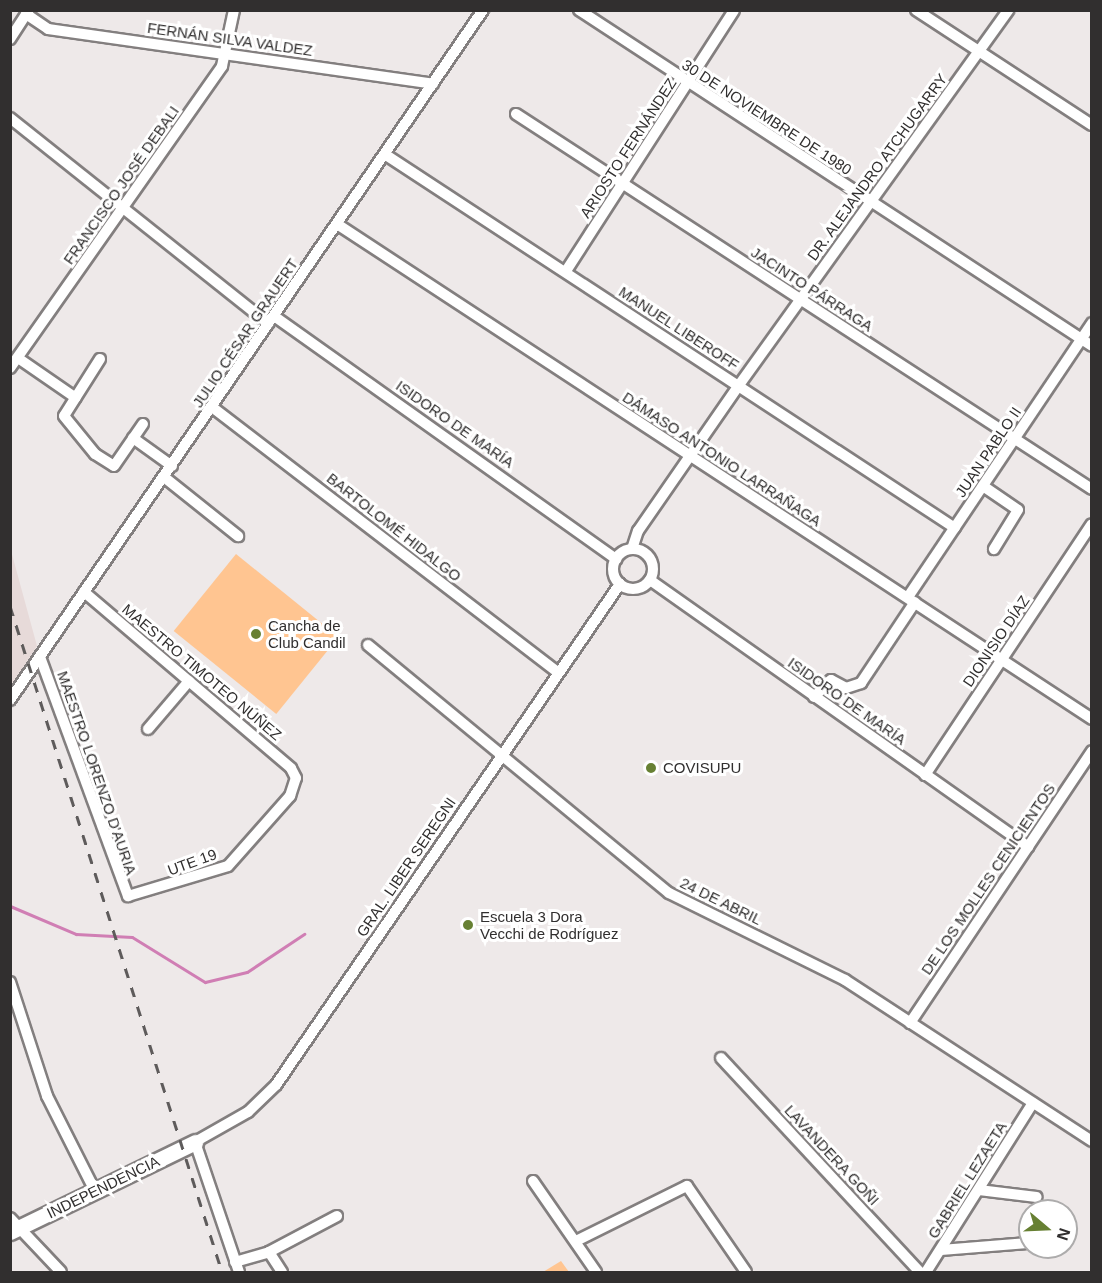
<!DOCTYPE html>
<html>
<head>
<meta charset="utf-8">
<style>
	body { margin:0 }
	#map { position:relative; width:1102px; height:1283px; overflow:hidden; background:#eee9e9; font-family:Helvetica,sans-serif }
	div>[style] { position:absolute }
	.built>* { inset:0; background:#e7dad9 }
	.green>* { inset:0; background:#ffc591; transform-origin:0 0 }
	.stream>* { height:3px; margin:-1.5px; padding:0 1.5px; transform-origin:1.5px; border-radius:1.5px; background:#d07eb4 }
	.roads { filter:drop-shadow(2px 0 #837f7f) drop-shadow(-2px 0 #837f7f) drop-shadow(0 2px #837f7f) drop-shadow(0 -2px #837f7f) }
	.street>* { height:10px; margin:-5px; padding:0 5px; transform-origin:5px; border-radius:5px; background:#fff }
	.street>.ring { margin:-5px; padding:0; box-sizing:content-box; background:none; border:10px solid #fff; border-radius:50% }
	.secondary>* { height:15px; margin:-7.5px; padding:0 7.5px; transform-origin:7.5px; border-radius:7.5px; background:#fff }
	.rail>* { height:3px; margin-top:-1.5px; transform-origin:0; background:repeating-linear-gradient(90deg,#5e5b5b 0 10px,transparent 0 20px) }
	.dots>* { width:16px; height:16px; translate:-50% -50%; box-sizing:border-box; border:3px solid #fff; border-radius:50% }
	span { translate:-50% -50%; white-space:nowrap; text-align:center; line-height:1.15; -webkit-text-stroke:6px #fff; paint-order:stroke }
	.street-label { font-size:15px; color:#312f2f }
	.poi-label { font-size:15px; color:#312f2f }
	.left { translate:0 -50%; text-align:left }
	.frame { position:absolute; inset:0; border:12px solid #312f2f; pointer-events:none }
	.north { position:absolute; left:1018px; top:1199px; width:60px; height:60px; box-sizing:border-box; background:#fff; border:2px solid #adacac; border-radius:50%; rotate:109deg; font-size:16px; font-weight:700; line-height:24px; text-align:center; color:#312f2f }
	.north::after { content:''; display:block; margin:auto; width:21px; height:27px; background:#678033; clip-path:polygon(50% 0,100% 100%,50% 72%,0 100%) }
</style>
</head>
<body>
<div id="map">
	<div class="built">
		<div style="clip-path:polygon(10px 547px,37px 646px,11px 687px,10px 687px)"></div>
	</div>
	<div class="green">
		<div style="left:236px;top:554px;width:132px;height:99px;rotate:39deg"></div>
		<div style="clip-path:polygon(561px 1261px,569px 1272px,543px 1272px)"></div>
	</div>
	<div class="stream">
		<div style="left:10px;top:906px;width:72px;rotate:23deg"></div>
		<div style="left:76px;top:934px;width:56px;rotate:3.1deg"></div>
		<div style="left:132px;top:937px;width:86px;rotate:31.7deg"></div>
		<div style="left:205px;top:982px;width:43px;rotate:-13.4deg"></div>
		<div style="left:247px;top:972px;width:69px;rotate:-33.7deg"></div>
	</div>
	<div class="roads">
		<div class="street">
			<div style="left:579px;top:10px;width:613px;rotate:33.22deg"></div>
			<div style="left:916px;top:10px;width:210px;rotate:33.2deg"></div>
			<div style="left:26px;top:14px;width:27px;rotate:34deg"></div>
			<div style="left:48px;top:29px;width:389px;rotate:8.1deg"></div>
			<div style="left:10px;top:39px;width:35px;rotate:-57deg"></div>
			<div style="left:516px;top:114px;width:687px;rotate:33.07deg"></div>
			<div style="left:10px;top:118px;width:330px;rotate:38.5deg"></div>
			<div style="left:386px;top:155px;width:680px;rotate:33.25deg"></div>
			<div style="left:337px;top:224px;width:903px;rotate:33.25deg"></div>
			<div style="left:566px;top:271px;width:310px;rotate:-57.2deg"></div>
			<div style="left:274px;top:316px;width:420px;rotate:35.4deg"></div>
			<div style="left:18px;top:358px;width:70px;rotate:34.6deg"></div>
			<div style="left:100px;top:359px;width:67px;rotate:122.3deg"></div>
			<div style="left:64px;top:416px;width:49px;rotate:50.8deg"></div>
			<div style="left:95px;top:454px;width:22px;rotate:32deg"></div>
			<div style="left:114px;top:466px;width:51px;rotate:-55.4deg"></div>
			<div style="left:10px;top:368px;width:369px;rotate:-54.9deg"></div>
			<div style="left:222px;top:66px;width:57px;rotate:-77.9deg"></div>
			<div style="left:212px;top:407px;width:435px;rotate:37.5deg"></div>
			<div style="left:133px;top:438px;width:48px;rotate:35.7deg"></div>
			<div style="left:164px;top:477px;width:95px;rotate:38.6deg"></div>
			<div style="left:983px;top:486px;width:42px;rotate:34.4deg"></div>
			<div style="left:1018px;top:510px;width:46px;rotate:121.6deg"></div>
			<div style="left:632px;top:549px;width:19px;rotate:-72deg"></div>
			<div style="left:638px;top:531px;width:178px;rotate:-55.3deg"></div>
			<div style="left:739px;top:385px;width:462px;rotate:-54.3deg"></div>
			<div class="ring" style="left:613px;top:549px;width:30px;height:30px"></div>
			<div style="left:650px;top:580px;width:463px;rotate:35.2deg"></div>
			<div style="left:908px;top:597px;width:330px;rotate:-56.1deg"></div>
			<div style="left:368px;top:645px;width:390px;rotate:39.5deg"></div>
			<div style="left:669px;top:893px;width:196px;rotate:26.3deg"></div>
			<div style="left:845px;top:980px;width:295px;rotate:33.1deg"></div>
			<div style="left:40px;top:657px;width:255px;rotate:69.8deg"></div>
			<div style="left:128px;top:896px;width:104px;rotate:-16.7deg"></div>
			<div style="left:228px;top:866px;width:94px;rotate:-48.5deg"></div>
			<div style="left:290px;top:796px;width:19px;rotate:-72deg"></div>
			<div style="left:296px;top:778px;width:11px;rotate:-117deg"></div>
			<div style="left:291px;top:768px;width:272px;rotate:-139.6deg"></div>
			<div style="left:814px;top:697px;width:24px;rotate:-45deg"></div>
			<div style="left:831px;top:680px;width:17px;rotate:28deg"></div>
			<div style="left:846px;top:688px;width:16px;rotate:-18deg"></div>
			<div style="left:861px;top:683px;width:97px;rotate:-56.3deg"></div>
			<div style="left:10px;top:700px;width:837px;rotate:-55.57deg"></div>
			<div style="left:148px;top:729px;width:63px;rotate:-49.5deg"></div>
			<div style="left:925px;top:775px;width:301px;rotate:-56.4deg"></div>
			<div style="left:10px;top:982px;width:120px;rotate:72deg"></div>
			<div style="left:47px;top:1096px;width:106px;rotate:63.2deg"></div>
			<div style="left:910px;top:1023px;width:327px;rotate:-56.2deg"></div>
			<div style="left:721px;top:1058px;width:292px;rotate:47.1deg"></div>
			<div style="left:533px;top:1181px;width:111px;rotate:55.3deg"></div>
			<div style="left:979px;top:1190px;width:58px;rotate:6.9deg"></div>
			<div style="left:10px;top:1218px;width:74px;rotate:46.6deg"></div>
			<div style="left:576px;top:1241px;width:124px;rotate:-26.4deg"></div>
			<div style="left:687px;top:1186px;width:104px;rotate:55.5deg"></div>
			<div style="left:941px;top:1250px;width:87px;rotate:-4.6deg"></div>
			<div style="left:269px;top:1252px;width:24px;rotate:57deg"></div>
			<div style="left:235px;top:1262px;width:35px;rotate:-16deg"></div>
			<div style="left:269px;top:1252px;width:77px;rotate:-27.9deg"></div>
			<div style="left:239px;top:1272px;width:137px;rotate:-108.7deg"></div>
			<div style="left:195px;top:1142px;width:61px;rotate:-29.5deg"></div>
			<div style="left:248px;top:1112px;width:39px;rotate:-44deg"></div>
			<div style="left:276px;top:1085px;width:608px;rotate:-55.53deg"></div>
			<div style="left:926px;top:1272px;width:200px;rotate:-57.7deg"></div>
		</div>
		<div class="secondary">
			<div style="left:10px;top:1232px;width:206px;rotate:-25.9deg"></div>
		</div>
	</div>
	<div class="rail">
		<div style="left:10px;top:606px;width:699px;rotate:72.34deg"></div>
	</div>
	<div class="dots">
		<div style="left:256px;top:634px;background:#678033"></div>
		<div style="left:651px;top:768px;background:#678033"></div>
		<div style="left:468px;top:925px;background:#678033"></div>
	</div>
	<div class="street-label">
		<span style="left:230px;top:39px;rotate:8deg">FERNÁN SILVA VALDEZ</span>
		<span style="left:767px;top:117px;rotate:33deg">30 DE NOVIEMBRE DE 1980</span>
		<span style="left:628px;top:148px;rotate:-57deg">ARIOSTO FERNÁNDEZ</span>
		<span style="left:877px;top:167px;rotate:-54deg">DR. ALEJANDRO ATCHUGARRY</span>
		<span style="left:121px;top:185px;rotate:-55deg">FRANCISCO JOSÉ DEBALI</span>
		<span style="left:812px;top:289px;rotate:33deg">JACINTO PÁRRAGA</span>
		<span style="left:679px;top:328px;rotate:33deg">MANUEL LIBEROFF</span>
		<span style="left:245px;top:333px;rotate:-56deg">JULIO CÉSAR GRAUERT</span>
		<span style="left:455px;top:424px;rotate:35deg">ISIDORO DE MARÍA</span>
		<span style="left:988px;top:452px;rotate:-56deg">JUAN PABLO II</span>
		<span style="left:722px;top:459px;rotate:33deg">DÁMASO ANTONIO LARRAÑAGA</span>
		<span style="left:394px;top:527px;rotate:38deg">BARTOLOMÉ HIDALGO</span>
		<span style="left:996px;top:641px;rotate:-56deg">DIONISIO DÍAZ</span>
		<span style="left:202px;top:672px;rotate:40deg">MAESTRO TIMOTEO NÚÑEZ</span>
		<span style="left:847px;top:701px;rotate:35deg">ISIDORO DE MARÍA</span>
		<span style="left:97px;top:773px;rotate:71deg">MAESTRO LORENZO D'AURIA</span>
		<span style="left:192px;top:862px;rotate:-20deg">UTE 19</span>
		<span style="left:406px;top:867px;rotate:-56deg">GRAL. LIBER SEREGNI</span>
		<span style="left:988px;top:879px;rotate:-56deg">DE LOS MOLLES CENICIENTOS</span>
		<span style="left:721px;top:901px;rotate:26deg">24 DE ABRIL</span>
		<span style="left:832px;top:1155px;rotate:47deg">LAVANDERA GOÑI</span>
		<span style="left:967px;top:1180px;rotate:-58deg">GABRIEL LEZAETA</span>
		<span style="left:103px;top:1187px;rotate:-26deg">INDEPENDENCIA</span>
	</div>
	<div class="poi-label">
		<span class="left" style="left:268px;top:634px">Cancha de<br>Club Candil</span>
		<span class="left" style="left:663px;top:768px">COVISUPU</span>
		<span class="left" style="left:480px;top:925px">Escuela 3 Dora<br>Vecchi de Rodríguez</span>
	</div>
	<div class="frame"></div>
	<div class="north">N</div>
</div>
</body>
</html>
